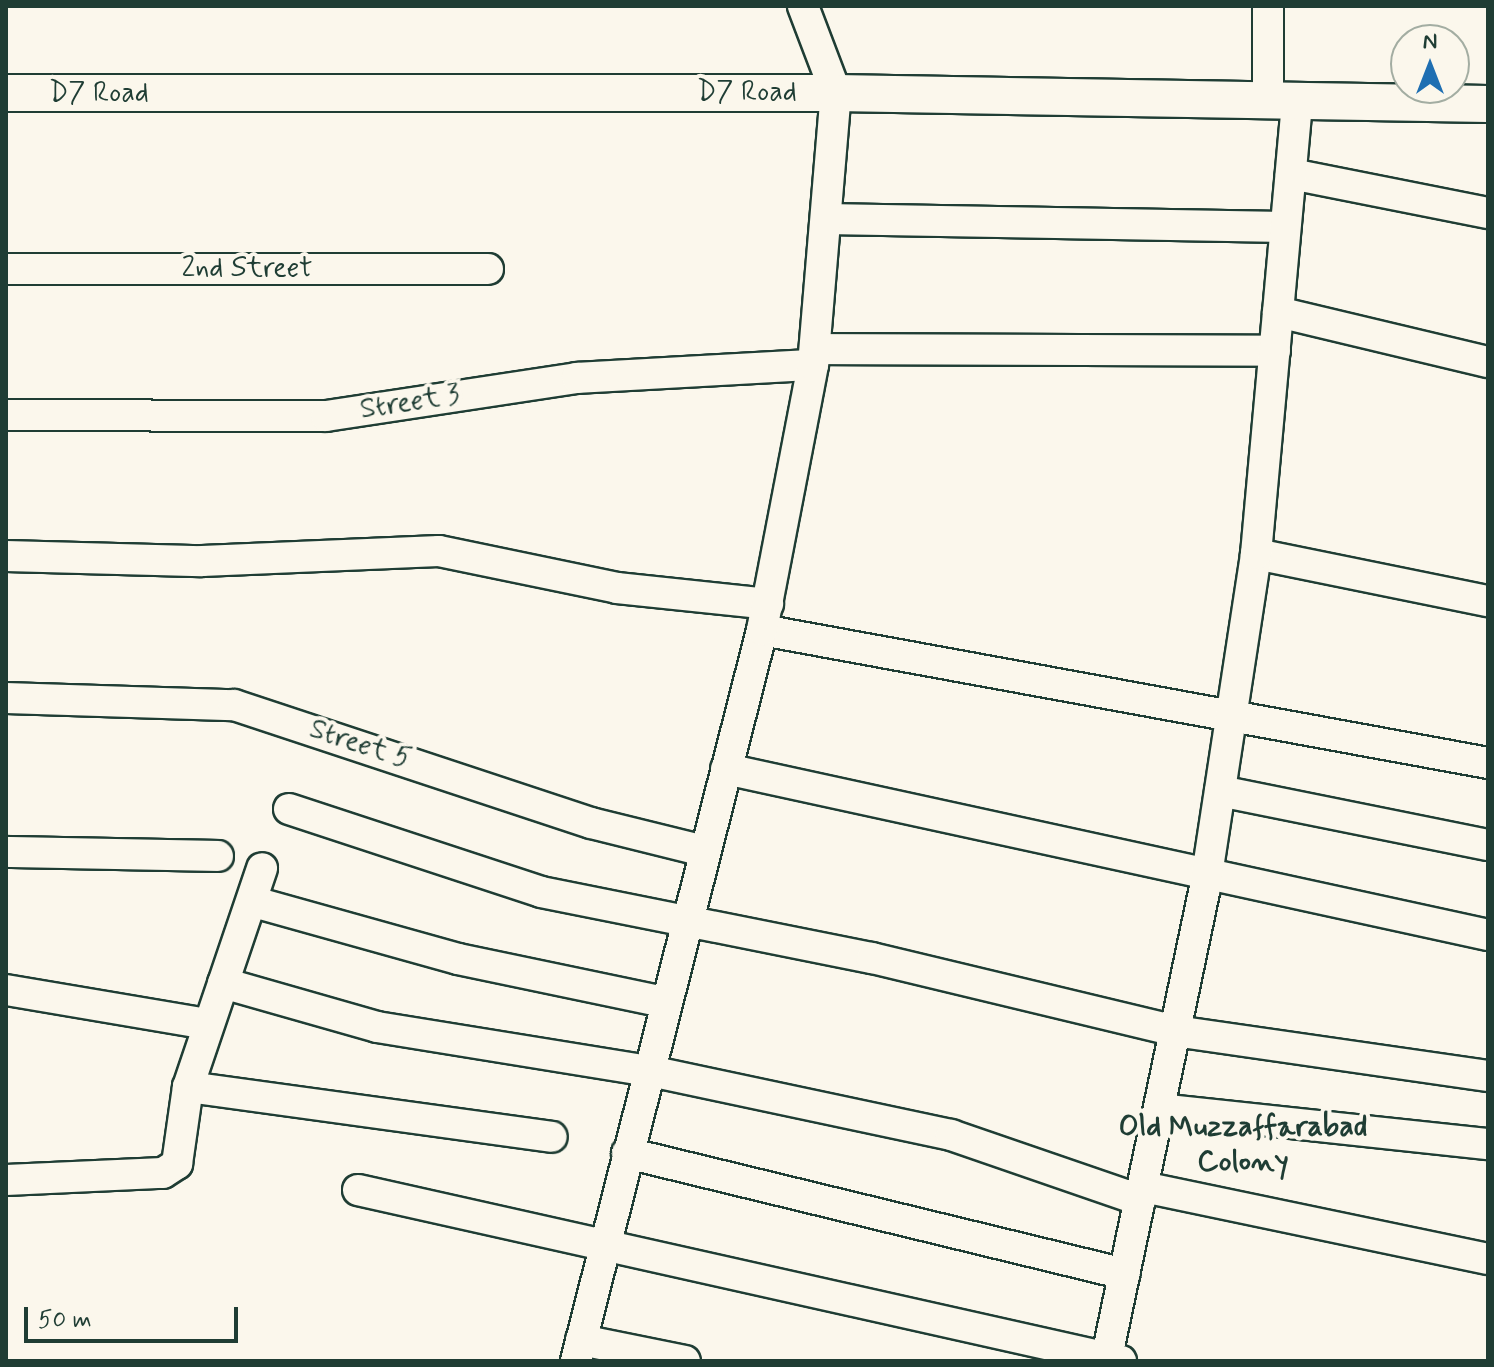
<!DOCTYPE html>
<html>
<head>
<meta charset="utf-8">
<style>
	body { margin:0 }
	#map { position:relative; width:1494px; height:1367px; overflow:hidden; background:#fbf7ec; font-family:Mynerve,sans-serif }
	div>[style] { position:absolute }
	.roads { filter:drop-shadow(2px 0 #1f3d34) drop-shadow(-2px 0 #1f3d34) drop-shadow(0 2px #1f3d34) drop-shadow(0 -2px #1f3d34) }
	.minor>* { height:30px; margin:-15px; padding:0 15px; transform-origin:15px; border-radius:15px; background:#fbf7ec }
	.tertiary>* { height:36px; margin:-18px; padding:0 18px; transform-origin:18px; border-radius:18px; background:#fbf7ec }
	span { translate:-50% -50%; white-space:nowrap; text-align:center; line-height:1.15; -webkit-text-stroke:8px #fbf7ec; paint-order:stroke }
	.street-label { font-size:28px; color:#1f3d34 }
	.neighbourhood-label { font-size:30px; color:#1f3d34; font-weight:700 }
	.frame { position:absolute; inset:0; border:8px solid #1f3d34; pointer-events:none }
	.north { position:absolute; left:1390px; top:24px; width:80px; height:80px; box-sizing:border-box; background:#fbf7ec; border:2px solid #a3ada2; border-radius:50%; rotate:0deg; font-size:22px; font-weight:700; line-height:32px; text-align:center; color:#1f3d34 }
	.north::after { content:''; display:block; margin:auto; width:28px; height:36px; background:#1f6fb2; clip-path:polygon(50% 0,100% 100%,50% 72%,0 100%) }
	.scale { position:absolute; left:24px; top:1307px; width:214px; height:36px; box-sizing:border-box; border:4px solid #1f3d34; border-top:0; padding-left:10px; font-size:24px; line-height:28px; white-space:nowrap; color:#1f3d34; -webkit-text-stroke:6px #fbf7ec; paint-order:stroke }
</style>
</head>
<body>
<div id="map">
	<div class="roads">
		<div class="minor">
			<div style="left:1268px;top:6px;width:94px;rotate:90deg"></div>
			<div style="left:1291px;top:174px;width:201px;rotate:11.2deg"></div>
			<div style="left:826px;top:219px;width:459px;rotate:1deg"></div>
			<div style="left:6px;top:269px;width:482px"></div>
			<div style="left:1278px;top:312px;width:216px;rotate:13.4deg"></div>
			<div style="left:815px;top:349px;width:460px;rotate:0.2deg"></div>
			<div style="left:6px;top:415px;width:320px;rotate:0.2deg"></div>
			<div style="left:326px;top:416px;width:254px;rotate:-8.6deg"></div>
			<div style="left:577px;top:378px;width:236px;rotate:-3.2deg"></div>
			<div style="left:1256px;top:554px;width:237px;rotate:11.5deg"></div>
			<div style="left:6px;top:556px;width:196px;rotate:1.5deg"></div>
			<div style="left:202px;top:561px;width:237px;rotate:-2.4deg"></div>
			<div style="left:439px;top:551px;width:182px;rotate:11.7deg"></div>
			<div style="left:617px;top:588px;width:152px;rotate:6deg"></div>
			<div style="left:762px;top:630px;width:738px;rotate:10.38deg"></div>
			<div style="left:6px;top:698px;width:228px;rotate:1.8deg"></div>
			<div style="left:234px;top:705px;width:376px;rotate:18.3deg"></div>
			<div style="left:591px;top:823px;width:116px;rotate:13.9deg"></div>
			<div style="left:726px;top:769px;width:780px;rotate:12.29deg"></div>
			<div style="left:1220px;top:791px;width:273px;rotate:11.4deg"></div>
			<div style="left:289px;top:809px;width:265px;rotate:18.2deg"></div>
			<div style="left:541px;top:892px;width:338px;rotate:11.3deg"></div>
			<div style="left:872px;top:958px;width:312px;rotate:13.5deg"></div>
			<div style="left:1175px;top:1031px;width:316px;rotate:8.2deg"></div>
			<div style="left:6px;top:852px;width:212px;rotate:1.1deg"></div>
			<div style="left:254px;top:902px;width:212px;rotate:15.6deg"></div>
			<div style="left:458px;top:959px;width:209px;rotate:11.8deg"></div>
			<div style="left:223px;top:983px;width:160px;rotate:15.9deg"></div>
			<div style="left:377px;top:1027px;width:277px;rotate:9.2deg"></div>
			<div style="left:650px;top:1071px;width:308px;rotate:12deg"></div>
			<div style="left:951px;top:1135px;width:200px;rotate:19deg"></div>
			<div style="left:6px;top:990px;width:204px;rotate:9.6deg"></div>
			<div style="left:188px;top:1087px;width:367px;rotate:7.8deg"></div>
			<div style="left:1159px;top:1109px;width:331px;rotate:6.1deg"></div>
			<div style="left:627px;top:1153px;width:512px;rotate:13.66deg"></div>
			<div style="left:6px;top:1180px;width:157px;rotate:-2.6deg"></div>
			<div style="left:163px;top:1173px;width:17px;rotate:-33deg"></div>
			<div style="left:177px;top:1164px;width:78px;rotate:-81.9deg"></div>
			<div style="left:188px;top:1087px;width:231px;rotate:-71.3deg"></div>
			<div style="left:1143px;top:1187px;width:352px;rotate:11.8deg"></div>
			<div style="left:358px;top:1190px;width:782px;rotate:12.63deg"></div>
			<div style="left:581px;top:1340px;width:106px;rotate:11.4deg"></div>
			<div style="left:576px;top:1361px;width:754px;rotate:-75.72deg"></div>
			<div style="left:762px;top:630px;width:270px;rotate:-79.1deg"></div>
			<div style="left:813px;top:365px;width:273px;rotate:-85.2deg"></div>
			<div style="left:836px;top:93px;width:93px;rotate:-110.8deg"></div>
			<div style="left:1106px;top:1361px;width:483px;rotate:-78.2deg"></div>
			<div style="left:1205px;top:888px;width:338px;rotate:-81.3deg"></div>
			<div style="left:1256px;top:554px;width:455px;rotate:-84.8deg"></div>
		</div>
		<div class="tertiary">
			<div style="left:6px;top:93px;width:830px"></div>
			<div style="left:836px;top:93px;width:652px;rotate:0.97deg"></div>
		</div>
	</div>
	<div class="street-label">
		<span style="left:747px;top:93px">D7 Road</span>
		<span style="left:99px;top:94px">D7 Road</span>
		<span style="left:247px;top:269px">2nd Street</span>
		<span style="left:410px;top:403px;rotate:-9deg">Street 3</span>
		<span style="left:360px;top:745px;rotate:18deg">Street 5</span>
	</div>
	<div class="neighbourhood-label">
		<span style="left:1243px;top:1144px">Old Muzzaffarabad<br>Colony</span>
	</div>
	<div class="frame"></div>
	<div class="north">N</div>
	<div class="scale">50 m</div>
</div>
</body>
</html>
